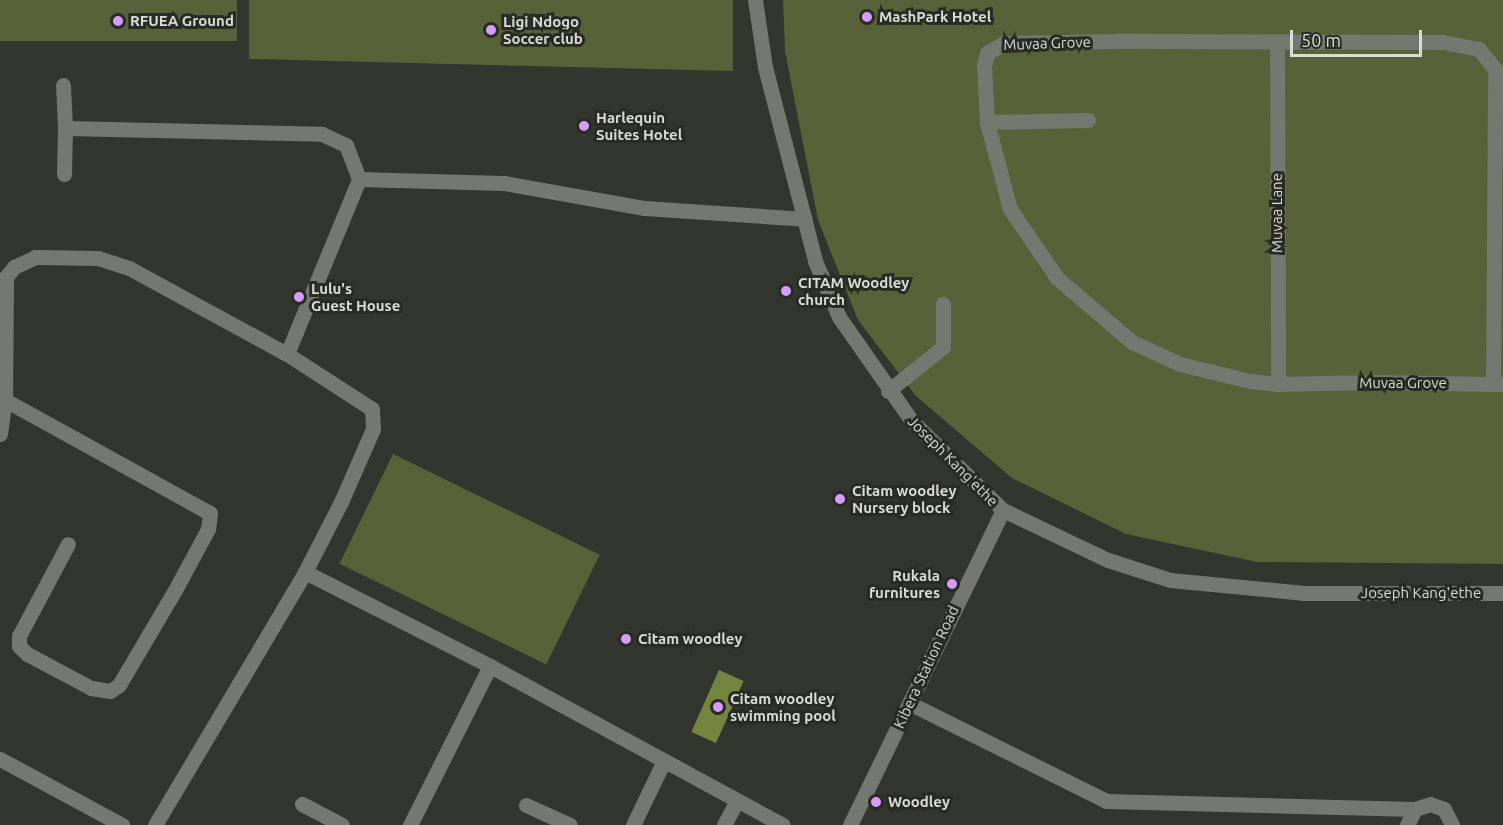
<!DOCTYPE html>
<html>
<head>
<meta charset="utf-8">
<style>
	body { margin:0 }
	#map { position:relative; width:1503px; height:825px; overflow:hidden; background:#33352f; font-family:Ubuntu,sans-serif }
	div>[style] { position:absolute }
	.green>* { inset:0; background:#576238; transform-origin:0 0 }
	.water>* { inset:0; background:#748540; transform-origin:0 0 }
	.minor>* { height:15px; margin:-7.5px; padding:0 7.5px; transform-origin:7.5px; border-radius:7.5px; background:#757771 }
	.dots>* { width:16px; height:16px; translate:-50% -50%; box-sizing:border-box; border:3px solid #292b25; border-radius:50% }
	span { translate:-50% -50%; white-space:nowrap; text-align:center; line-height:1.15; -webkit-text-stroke:6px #292b25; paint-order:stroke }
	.poi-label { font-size:15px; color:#dadbd8; font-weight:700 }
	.left { translate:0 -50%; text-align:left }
	.right { translate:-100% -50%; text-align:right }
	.street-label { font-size:15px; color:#dadbd8 }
	.scale { position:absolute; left:1290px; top:30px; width:132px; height:27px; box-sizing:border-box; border:3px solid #dadbd8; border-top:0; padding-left:8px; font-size:18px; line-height:21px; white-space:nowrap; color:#dadbd8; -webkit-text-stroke:4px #292b25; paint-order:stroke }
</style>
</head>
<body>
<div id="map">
	<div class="green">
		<div style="left:0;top:0;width:237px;height:41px"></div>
		<div style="clip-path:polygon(249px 0,733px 0,733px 71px,249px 59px)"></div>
		<div style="clip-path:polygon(783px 0,1503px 0,1503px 564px,1257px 562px,1126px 534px,1012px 478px,916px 396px,858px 320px,818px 220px,785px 51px)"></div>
		<div style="left:393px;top:454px;width:230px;height:122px;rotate:26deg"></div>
	</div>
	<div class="water">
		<div style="left:719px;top:670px;width:27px;height:68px;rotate:24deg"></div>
	</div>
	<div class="minor">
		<div style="left:755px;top:0;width:68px;rotate:81.5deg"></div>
		<div style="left:765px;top:67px;width:200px;rotate:75.5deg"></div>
		<div style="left:815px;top:261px;width:61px;rotate:66.8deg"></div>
		<div style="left:839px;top:317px;width:126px;rotate:55deg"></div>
		<div style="left:911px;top:420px;width:129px;rotate:44.4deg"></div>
		<div style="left:1003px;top:510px;width:116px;rotate:25.5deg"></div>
		<div style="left:1108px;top:560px;width:65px;rotate:17.9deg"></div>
		<div style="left:1170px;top:580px;width:135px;rotate:5.5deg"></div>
		<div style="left:1304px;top:593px;width:199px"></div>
		<div style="left:1277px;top:42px;width:342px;rotate:89.8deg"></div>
		<div style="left:63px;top:85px;width:43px;rotate:87.3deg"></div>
		<div style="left:65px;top:128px;width:257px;rotate:1.3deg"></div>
		<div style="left:322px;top:134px;width:26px;rotate:25deg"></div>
		<div style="left:346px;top:145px;width:36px;rotate:69deg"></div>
		<div style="left:987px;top:122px;width:101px;rotate:-1.1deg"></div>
		<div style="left:64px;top:174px;width:46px;rotate:-88.8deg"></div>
		<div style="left:287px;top:354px;width:189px;rotate:-67.6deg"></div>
		<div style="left:359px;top:179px;width:145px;rotate:1.6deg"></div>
		<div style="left:504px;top:183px;width:143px;rotate:10.1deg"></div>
		<div style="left:645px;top:208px;width:160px;rotate:3.9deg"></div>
		<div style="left:1493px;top:384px;width:315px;rotate:-89.6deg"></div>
		<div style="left:1495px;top:69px;width:26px;rotate:-129deg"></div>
		<div style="left:1479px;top:49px;width:38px;rotate:-169deg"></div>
		<div style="left:1442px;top:42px;width:325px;rotate:-179.8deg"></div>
		<div style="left:1117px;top:41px;width:113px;rotate:179deg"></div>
		<div style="left:1004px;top:43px;width:20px;rotate:150deg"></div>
		<div style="left:987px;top:53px;width:12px;rotate:104deg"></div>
		<div style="left:984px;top:65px;width:57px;rotate:87deg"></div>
		<div style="left:987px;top:122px;width:90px;rotate:75.2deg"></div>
		<div style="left:1010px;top:209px;width:83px;rotate:55.7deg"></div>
		<div style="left:1057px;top:278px;width:99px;rotate:40.5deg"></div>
		<div style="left:1132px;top:342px;width:53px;rotate:24.6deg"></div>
		<div style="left:1180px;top:364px;width:72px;rotate:13.7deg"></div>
		<div style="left:1250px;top:381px;width:28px;rotate:6deg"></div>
		<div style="left:1278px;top:384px;width:95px;rotate:-1.2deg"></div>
		<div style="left:1373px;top:382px;width:120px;rotate:1deg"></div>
		<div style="left:1493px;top:384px;width:10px"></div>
		<div style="left:888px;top:391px;width:70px;rotate:-38.7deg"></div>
		<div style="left:943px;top:347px;width:43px;rotate:-90deg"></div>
		<div style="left:5px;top:400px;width:234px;rotate:28.9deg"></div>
		<div style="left:210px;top:513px;width:16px;rotate:97deg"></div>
		<div style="left:208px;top:529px;width:69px;rotate:118.4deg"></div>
		<div style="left:175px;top:590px;width:110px;rotate:120.5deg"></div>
		<div style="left:119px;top:685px;width:11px;rotate:146deg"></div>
		<div style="left:110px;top:691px;width:19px;rotate:-171deg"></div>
		<div style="left:91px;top:688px;width:72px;rotate:-152deg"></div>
		<div style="left:27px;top:654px;width:11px;rotate:-135deg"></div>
		<div style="left:19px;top:646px;width:10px;rotate:-90deg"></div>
		<div style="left:19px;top:636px;width:104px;rotate:-62deg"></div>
		<div style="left:0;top:434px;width:34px;rotate:-82deg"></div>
		<div style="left:5px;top:400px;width:123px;rotate:-89.5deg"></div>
		<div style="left:6px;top:277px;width:13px;rotate:-51deg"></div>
		<div style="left:14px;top:267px;width:23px;rotate:-25deg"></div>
		<div style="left:35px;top:257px;width:63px;rotate:0.9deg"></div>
		<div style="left:98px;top:258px;width:33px;rotate:18deg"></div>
		<div style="left:129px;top:268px;width:180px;rotate:28.6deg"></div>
		<div style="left:287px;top:354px;width:101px;rotate:32.9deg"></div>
		<div style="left:372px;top:409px;width:20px;rotate:87deg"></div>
		<div style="left:373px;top:429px;width:80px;rotate:113.7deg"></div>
		<div style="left:341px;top:502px;width:79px;rotate:117.2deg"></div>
		<div style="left:909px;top:703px;width:220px;rotate:26.4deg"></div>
		<div style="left:1106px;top:801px;width:309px;rotate:1.5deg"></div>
		<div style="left:0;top:759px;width:139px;rotate:28.4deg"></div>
		<div style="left:302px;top:804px;width:45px;rotate:27.7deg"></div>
		<div style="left:526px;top:805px;width:48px;rotate:24.4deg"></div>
		<div style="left:155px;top:825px;width:294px;rotate:-59.3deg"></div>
		<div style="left:305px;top:572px;width:208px;rotate:26.9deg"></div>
		<div style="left:490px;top:666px;width:333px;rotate:28.5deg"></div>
		<div style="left:410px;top:825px;width:178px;rotate:-63.3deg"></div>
		<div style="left:633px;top:825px;width:71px;rotate:-64.2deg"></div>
		<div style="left:724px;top:825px;width:27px;rotate:-62deg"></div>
		<div style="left:850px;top:825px;width:350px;rotate:-64.1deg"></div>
		<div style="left:1407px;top:825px;width:18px;rotate:-63deg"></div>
		<div style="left:1415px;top:809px;width:16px;rotate:-18deg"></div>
		<div style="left:1430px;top:804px;width:15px;rotate:20deg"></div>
		<div style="left:1444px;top:809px;width:18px;rotate:63deg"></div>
	</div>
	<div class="dots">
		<div style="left:867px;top:17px;background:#d59cfb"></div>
		<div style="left:118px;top:21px;background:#d59cfb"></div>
		<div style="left:491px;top:30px;background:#d59cfb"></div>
		<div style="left:584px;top:126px;background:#d59cfb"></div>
		<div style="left:786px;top:291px;background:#d59cfb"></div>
		<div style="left:299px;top:297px;background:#d59cfb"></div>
		<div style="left:840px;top:499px;background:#d59cfb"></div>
		<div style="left:952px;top:584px;background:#d59cfb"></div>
		<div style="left:626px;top:639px;background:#d59cfb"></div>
		<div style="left:718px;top:707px;background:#d59cfb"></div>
		<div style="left:876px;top:802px;background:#d59cfb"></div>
	</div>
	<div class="poi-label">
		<span class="left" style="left:879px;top:17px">MashPark Hotel</span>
		<span class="left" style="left:130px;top:21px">RFUEA Ground</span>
		<span class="left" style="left:503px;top:30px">Ligi Ndogo<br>Soccer club</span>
		<span class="left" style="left:596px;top:126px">Harlequin<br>Suites Hotel</span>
		<span class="left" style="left:798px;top:291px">CITAM Woodley<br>church</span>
		<span class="left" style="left:311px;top:297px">Lulu's<br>Guest House</span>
		<span class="left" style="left:852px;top:499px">Citam woodley<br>Nursery block</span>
		<span class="right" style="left:940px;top:584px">Rukala<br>furnitures</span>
		<span class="left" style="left:638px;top:639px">Citam woodley</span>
		<span class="left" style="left:730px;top:707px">Citam woodley<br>swimming pool</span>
		<span class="left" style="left:888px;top:802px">Woodley</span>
	</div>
	<div class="street-label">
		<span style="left:1047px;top:43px;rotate:-2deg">Muvaa Grove</span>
		<span style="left:1277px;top:213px;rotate:-90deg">Muvaa Lane</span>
		<span style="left:1403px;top:383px">Muvaa Grove</span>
		<span style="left:953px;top:461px;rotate:45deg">Joseph Kang'ethe</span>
		<span style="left:1421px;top:593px">Joseph Kang'ethe</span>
		<span style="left:926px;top:667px;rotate:-65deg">Kibera Station Road</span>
	</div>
	<div class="scale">50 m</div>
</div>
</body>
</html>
